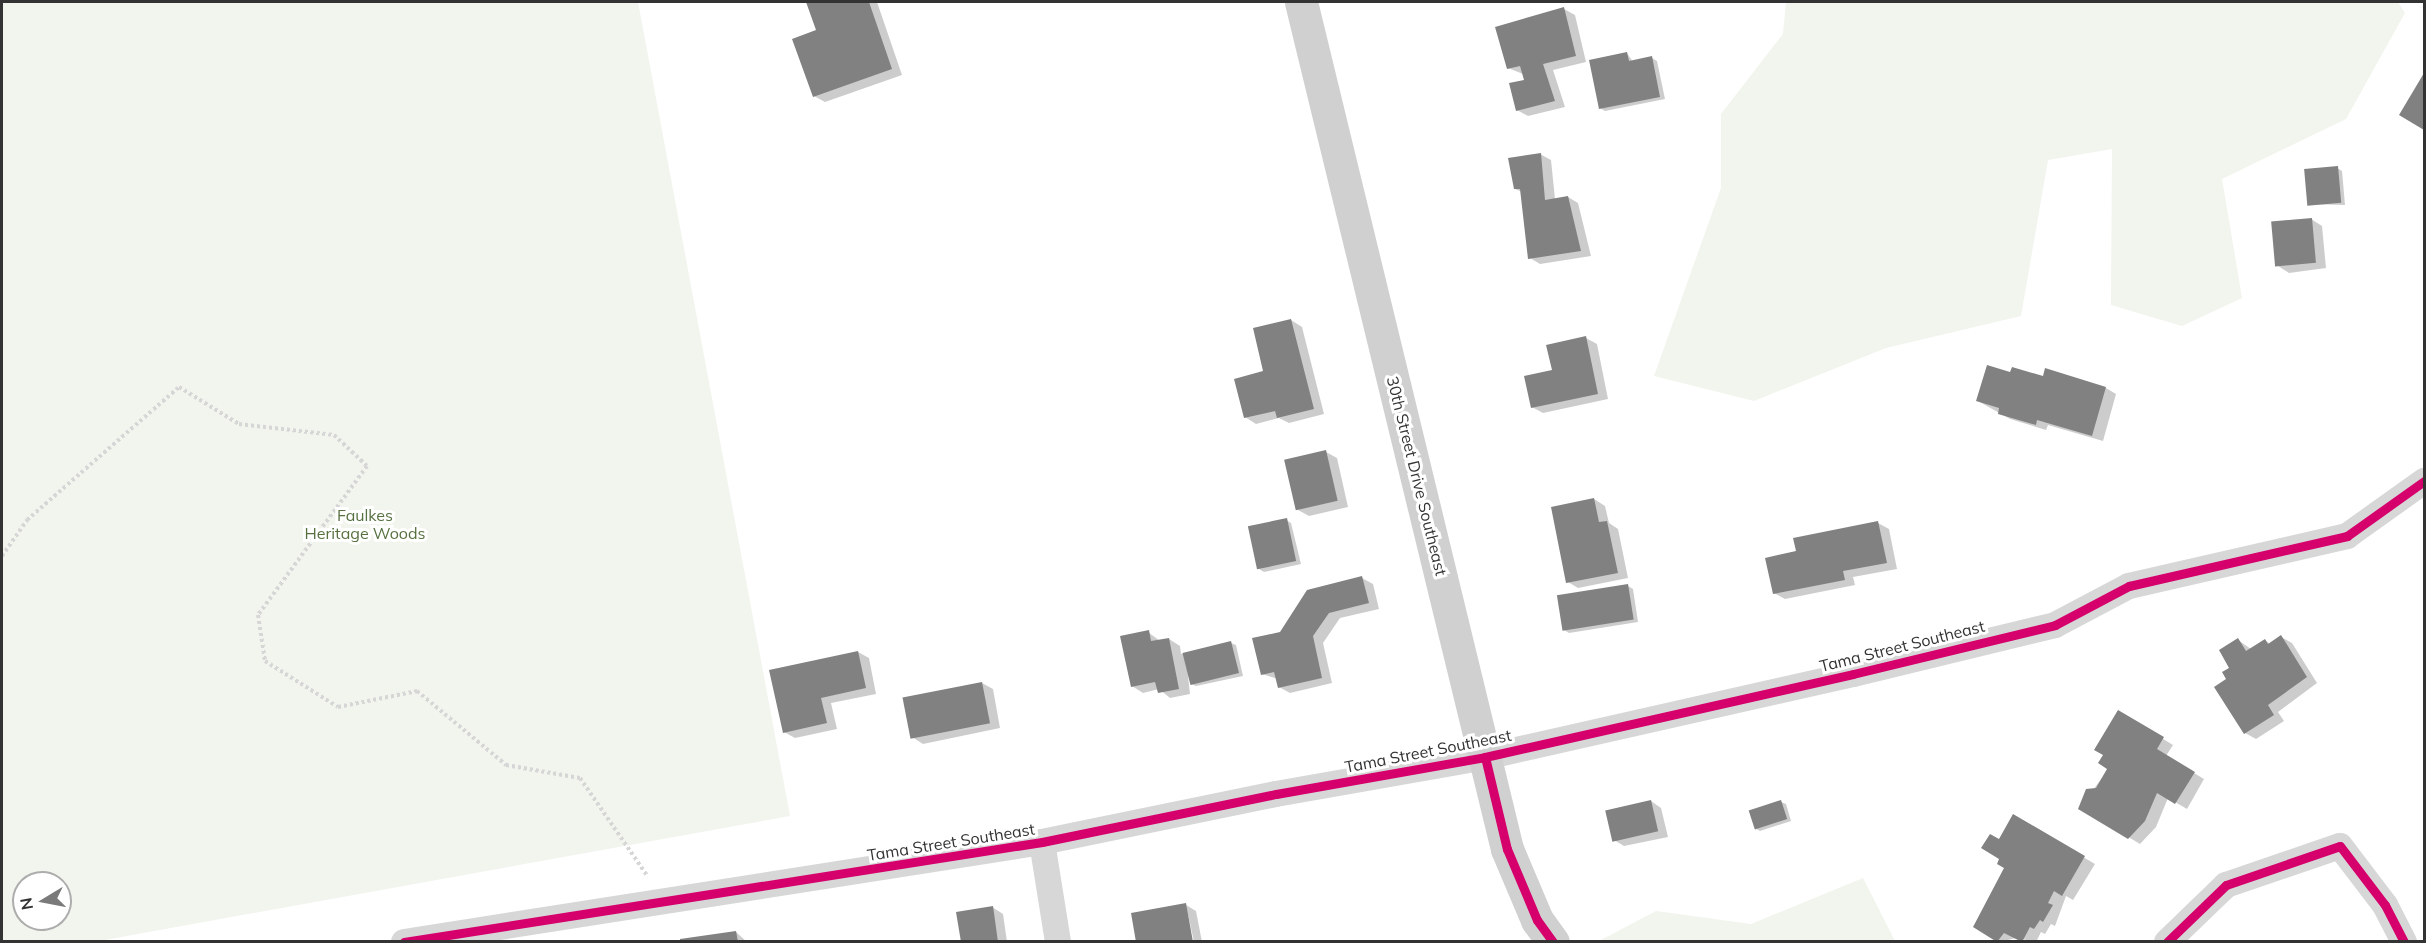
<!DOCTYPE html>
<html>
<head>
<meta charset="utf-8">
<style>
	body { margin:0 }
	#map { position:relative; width:2426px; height:943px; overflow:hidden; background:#fff; font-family:Mulish,sans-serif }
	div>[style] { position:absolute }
	.green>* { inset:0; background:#f1f5ed }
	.shadow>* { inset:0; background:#0003 }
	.building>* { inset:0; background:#818181; transform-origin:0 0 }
	.path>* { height:4px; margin-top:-2px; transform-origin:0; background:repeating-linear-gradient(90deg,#d6d6d6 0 3px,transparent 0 6px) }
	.minor>* { height:26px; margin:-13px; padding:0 13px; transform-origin:13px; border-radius:13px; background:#d7d7d7 }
	.secondary>* { height:33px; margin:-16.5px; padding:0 16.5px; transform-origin:16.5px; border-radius:16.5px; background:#d0d0d0 }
	.cycleway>* { height:9px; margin:-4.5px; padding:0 4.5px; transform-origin:4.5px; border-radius:4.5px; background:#d6006c }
	span { translate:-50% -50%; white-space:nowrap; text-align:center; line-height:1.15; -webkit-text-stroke:6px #fff; paint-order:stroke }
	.street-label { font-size:16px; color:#333 }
	.park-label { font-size:16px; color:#56703f }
	.frame { position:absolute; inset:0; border:3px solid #333; pointer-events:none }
	.north { position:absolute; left:12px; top:871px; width:60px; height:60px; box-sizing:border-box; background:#fff; border:2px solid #adadad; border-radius:50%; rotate:260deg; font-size:16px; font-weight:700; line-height:24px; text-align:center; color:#333 }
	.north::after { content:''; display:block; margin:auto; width:21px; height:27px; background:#7a7a7a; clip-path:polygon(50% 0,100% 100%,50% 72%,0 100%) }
</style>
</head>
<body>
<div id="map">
	<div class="green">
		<div style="clip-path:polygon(evenodd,2px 2px,638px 2px,790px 816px,99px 941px,2px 941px,2px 2px,24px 883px,60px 883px,60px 919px,24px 919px,24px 883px)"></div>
		<div style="clip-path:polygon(1786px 2px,2398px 2px,2405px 13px,2346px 119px,2222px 179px,2242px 298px,2182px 326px,2111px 305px,2112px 149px,2048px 160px,2021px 316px,1886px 348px,1754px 401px,1654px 376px,1721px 188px,1721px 114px,1783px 34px)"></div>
		<div style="clip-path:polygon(1863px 878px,1895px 941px,1599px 941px,1656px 911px,1751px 924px)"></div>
	</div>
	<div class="shadow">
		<div style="clip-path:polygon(808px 2px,877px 2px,902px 75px,825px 102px,814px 96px,818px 31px)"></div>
		<div style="clip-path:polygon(1564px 9px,1575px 15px,1586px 62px,1553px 70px,1565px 107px,1528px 116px,1517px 110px,1525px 81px,1523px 74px,1508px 68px)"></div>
		<div style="clip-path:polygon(1627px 53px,1633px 62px,1652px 58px,1657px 61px,1665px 99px,1605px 111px,1600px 108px)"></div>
		<div style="clip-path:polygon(2424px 76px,2424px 129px,2401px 114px)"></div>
		<div style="clip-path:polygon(1540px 154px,1551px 160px,1555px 199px,1568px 197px,1578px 203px,1591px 256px,1540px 264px,1530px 258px,1522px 192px,1515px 189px)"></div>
		<div style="clip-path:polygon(2337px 168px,2342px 171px,2345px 205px,2308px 204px)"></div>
		<div style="clip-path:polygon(2311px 219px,2322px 226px,2326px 268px,2289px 273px,2278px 266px)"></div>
		<div style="clip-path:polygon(1291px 320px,1302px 327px,1324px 414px,1289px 423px,1279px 418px,1256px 424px,1245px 417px)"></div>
		<div style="clip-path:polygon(1586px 338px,1597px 344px,1608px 399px,1543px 413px,1532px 407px,1553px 371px)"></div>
		<div style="clip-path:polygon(2011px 374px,2106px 388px,2116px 394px,2103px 441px,2048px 425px,2046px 430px,2010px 419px,1978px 401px)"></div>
		<div style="clip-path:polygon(1326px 452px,1337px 458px,1348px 507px,1309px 516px,1298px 510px)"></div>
		<div style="clip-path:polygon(1594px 499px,1605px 506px,1609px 523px,1618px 529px,1628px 578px,1578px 588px,1568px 582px)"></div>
		<div style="clip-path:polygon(1286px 520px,1291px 523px,1301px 564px,1264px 572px,1259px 569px)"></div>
		<div style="clip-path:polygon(1878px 523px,1889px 529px,1897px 569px,1853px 577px,1855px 585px,1785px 599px,1774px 593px,1798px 553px)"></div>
		<div style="clip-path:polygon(1362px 578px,1373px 584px,1379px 609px,1340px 618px,1323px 643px,1332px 683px,1290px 693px,1279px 687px,1278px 679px,1262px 674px,1281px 633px)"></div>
		<div style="clip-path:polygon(1628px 586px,1633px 589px,1638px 622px,1569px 633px,1564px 630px)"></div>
		<div style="clip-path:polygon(1148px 632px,1160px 641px,1169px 639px,1180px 646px,1181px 654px,1231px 643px,1236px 645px,1243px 676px,1196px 686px,1191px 684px,1187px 667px,1190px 694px,1170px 698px,1159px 689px,1143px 693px,1132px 686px)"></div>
		<div style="clip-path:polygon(2281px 637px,2292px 643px,2317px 683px,2278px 712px,2284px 721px,2256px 739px,2245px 733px,2228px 679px,2238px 640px,2251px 649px,2265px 640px,2270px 644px)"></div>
		<div style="clip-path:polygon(858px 652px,869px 658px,876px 694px,831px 703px,837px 729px,795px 738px,784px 732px)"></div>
		<div style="clip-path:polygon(982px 683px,993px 689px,1000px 728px,923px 744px,912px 737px)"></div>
		<div style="clip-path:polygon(2119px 712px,2173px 745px,2166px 756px,2204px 779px,2187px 809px,2168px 798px,2156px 827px,2140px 844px,2080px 808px,2109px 768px)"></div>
		<div style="clip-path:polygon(1651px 801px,1661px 808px,1668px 837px,1624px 846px,1614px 840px)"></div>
		<div style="clip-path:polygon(1781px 802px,1786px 804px,1791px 821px,1760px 831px,1755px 828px)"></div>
		<div style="clip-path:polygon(2013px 816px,2095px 864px,2073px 900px,2066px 896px,2055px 926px,2051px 924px,2045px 934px,2041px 932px,2036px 942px,2016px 938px,2000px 942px,1975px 927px,2006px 868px,1999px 841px)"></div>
		<div style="clip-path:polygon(1186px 905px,1196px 911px,1202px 942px,1194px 942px)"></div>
		<div style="clip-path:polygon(992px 907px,1003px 914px,1007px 942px,962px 942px)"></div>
		<div style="clip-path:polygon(736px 932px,747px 942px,682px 942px)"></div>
	</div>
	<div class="building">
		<div style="clip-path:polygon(806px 2px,869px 2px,892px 69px,813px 97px,792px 39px,816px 30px)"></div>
		<div style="clip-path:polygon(1564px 7px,1576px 56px,1543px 64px,1555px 101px,1516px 111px,1509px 83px,1524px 80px,1520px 66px,1507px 69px,1495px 27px)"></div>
		<div style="clip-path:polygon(1627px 52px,1629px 61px,1652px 56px,1660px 97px,1599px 109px,1589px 60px)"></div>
		<div style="clip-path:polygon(2424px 73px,2424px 130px,2399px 115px)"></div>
		<div style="clip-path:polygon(1541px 153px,1545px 200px,1568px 196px,1581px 251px,1528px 259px,1520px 189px,1514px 189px,1508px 158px)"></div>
		<div style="left:2338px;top:166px;width:37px;height:34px;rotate:85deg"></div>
		<div style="left:2312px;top:218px;width:45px;height:41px;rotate:85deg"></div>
		<div style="clip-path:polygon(1291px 319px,1314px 409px,1277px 418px,1275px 411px,1244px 418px,1234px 379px,1263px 371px,1253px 328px)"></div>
		<div style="clip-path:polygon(1586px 336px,1598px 394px,1531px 408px,1524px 376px,1552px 370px,1546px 345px)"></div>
		<div style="clip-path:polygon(1987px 365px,2010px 372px,2012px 367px,2043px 376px,2045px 368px,2106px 387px,2092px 436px,2037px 420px,2036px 425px,1998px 414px,1999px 408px,1976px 401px)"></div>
		<div style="left:1326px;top:450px;width:52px;height:43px;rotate:77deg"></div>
		<div style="clip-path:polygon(1594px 498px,1599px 522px,1607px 521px,1618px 573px,1566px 583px,1551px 507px)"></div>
		<div style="left:1287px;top:518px;width:44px;height:40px;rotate:78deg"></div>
		<div style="clip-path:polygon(1878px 521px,1887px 563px,1843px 571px,1845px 580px,1773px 594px,1765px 558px,1796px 551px,1793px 538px)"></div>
		<div style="clip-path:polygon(1362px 576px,1369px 603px,1329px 613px,1313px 636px,1322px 678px,1278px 688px,1274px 672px,1261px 675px,1252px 638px,1280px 632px,1307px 590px)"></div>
		<div style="left:1628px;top:584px;width:36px;height:72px;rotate:81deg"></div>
		<div style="clip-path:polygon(1149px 630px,1151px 641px,1169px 638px,1179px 689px,1158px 693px,1155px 682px,1131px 687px,1120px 636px)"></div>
		<div style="clip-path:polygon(2281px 635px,2307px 677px,2268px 705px,2274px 715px,2244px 734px,2214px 687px,2226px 679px,2222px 672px,2229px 668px,2219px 650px,2238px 638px,2246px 651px,2265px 639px,2268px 644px)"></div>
		<div style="left:1231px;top:641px;width:33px;height:50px;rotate:76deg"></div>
		<div style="clip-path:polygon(858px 651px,866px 688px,821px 698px,827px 723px,783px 733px,769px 670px)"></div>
		<div style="left:982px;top:682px;width:42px;height:81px;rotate:79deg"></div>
		<div style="clip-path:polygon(2118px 710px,2164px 737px,2157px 749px,2195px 772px,2175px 804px,2157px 793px,2145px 821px,2128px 839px,2078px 809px,2086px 789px,2096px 788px,2107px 769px,2098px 763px,2103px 755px,2094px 750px)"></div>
		<div style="left:1651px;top:800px;width:32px;height:47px;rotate:77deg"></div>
		<div style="left:1781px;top:800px;width:20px;height:34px;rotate:72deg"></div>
		<div style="clip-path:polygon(2013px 814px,2085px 856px,2062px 896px,2054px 891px,2048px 903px,2053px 905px,2043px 922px,2040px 920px,2034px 929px,2030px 927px,2022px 942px,2004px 933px,1997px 942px,1973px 927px,2004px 868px,1997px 864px,1999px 859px,1981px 848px,1990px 834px,1999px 839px)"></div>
		<div style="clip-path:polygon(1186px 903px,1193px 942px,1136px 942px,1131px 913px)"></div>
		<div style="clip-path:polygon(993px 906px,998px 942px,961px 942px,956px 912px)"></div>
		<div style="clip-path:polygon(736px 931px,738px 942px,680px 942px,680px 939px)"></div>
	</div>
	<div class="path">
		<div style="left:2px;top:556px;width:44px;rotate:-55.2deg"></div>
		<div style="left:27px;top:520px;width:202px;rotate:-41.2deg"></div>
		<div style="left:179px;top:387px;width:70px;rotate:31.7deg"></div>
		<div style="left:239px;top:424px;width:96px;rotate:6.6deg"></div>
		<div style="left:334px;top:435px;width:45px;rotate:43.2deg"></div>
		<div style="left:367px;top:466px;width:185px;rotate:126.2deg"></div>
		<div style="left:258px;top:615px;width:47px;rotate:81.3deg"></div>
		<div style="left:265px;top:661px;width:86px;rotate:32.2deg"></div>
		<div style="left:338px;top:707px;width:81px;rotate:-11.4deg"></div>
		<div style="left:417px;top:691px;width:116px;rotate:39.7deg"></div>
		<div style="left:506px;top:765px;width:75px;rotate:10deg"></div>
		<div style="left:580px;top:778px;width:120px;rotate:55.5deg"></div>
	</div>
	<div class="minor">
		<div style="left:1042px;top:842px;width:101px;rotate:80.9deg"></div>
		<div style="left:404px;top:942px;width:646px;rotate:-8.91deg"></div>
		<div style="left:1042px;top:842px;width:239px;rotate:-11.6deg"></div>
		<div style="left:1276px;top:794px;width:212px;rotate:-10deg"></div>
		<div style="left:1485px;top:757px;width:377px;rotate:-12.7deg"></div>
		<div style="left:1853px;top:674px;width:208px;rotate:-13.6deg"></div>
		<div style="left:2055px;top:625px;width:84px;rotate:-27.8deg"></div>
		<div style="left:2129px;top:586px;width:224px;rotate:-12.9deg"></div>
		<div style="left:2347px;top:536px;width:95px;rotate:-35.5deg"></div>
		<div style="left:2167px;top:942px;width:82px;rotate:-44deg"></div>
		<div style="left:2226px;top:885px;width:120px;rotate:-18.9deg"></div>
		<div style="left:2340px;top:846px;width:74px;rotate:52.7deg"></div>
		<div style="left:2385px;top:905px;width:42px;rotate:62.8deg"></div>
	</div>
	<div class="secondary">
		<div style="left:1301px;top:2px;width:872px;rotate:76.33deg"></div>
		<div style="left:1507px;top:849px;width:77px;rotate:67.1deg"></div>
		<div style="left:1537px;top:920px;width:27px;rotate:54deg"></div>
	</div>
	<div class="cycleway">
		<div style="left:1485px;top:757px;width:95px;rotate:76.6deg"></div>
		<div style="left:1507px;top:849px;width:77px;rotate:67.1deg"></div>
		<div style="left:1537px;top:920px;width:27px;rotate:54deg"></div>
		<div style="left:404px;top:942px;width:646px;rotate:-8.91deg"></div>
		<div style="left:1042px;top:842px;width:239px;rotate:-11.6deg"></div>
		<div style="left:1276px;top:794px;width:212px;rotate:-10deg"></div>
		<div style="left:1485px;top:757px;width:377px;rotate:-12.7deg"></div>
		<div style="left:1853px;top:674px;width:208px;rotate:-13.6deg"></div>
		<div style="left:2055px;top:625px;width:84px;rotate:-27.8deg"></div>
		<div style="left:2129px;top:586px;width:224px;rotate:-12.9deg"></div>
		<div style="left:2347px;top:536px;width:95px;rotate:-35.5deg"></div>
		<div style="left:2167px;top:942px;width:82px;rotate:-44deg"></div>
		<div style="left:2226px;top:885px;width:120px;rotate:-18.9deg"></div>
		<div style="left:2340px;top:846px;width:74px;rotate:52.7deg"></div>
		<div style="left:2385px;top:905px;width:42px;rotate:62.8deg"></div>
	</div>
	<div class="street-label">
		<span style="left:1417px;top:476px;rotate:76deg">30th Street Drive Southeast</span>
		<span style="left:1902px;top:646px;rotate:-14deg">Tama Street Southeast</span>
		<span style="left:1428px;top:751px;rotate:-11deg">Tama Street Southeast</span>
		<span style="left:951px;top:842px;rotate:-9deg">Tama Street Southeast</span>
	</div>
	<div class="park-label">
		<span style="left:365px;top:524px">Faulkes<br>Heritage Woods</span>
	</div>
	<div class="frame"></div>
	<div class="north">N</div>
</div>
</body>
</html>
